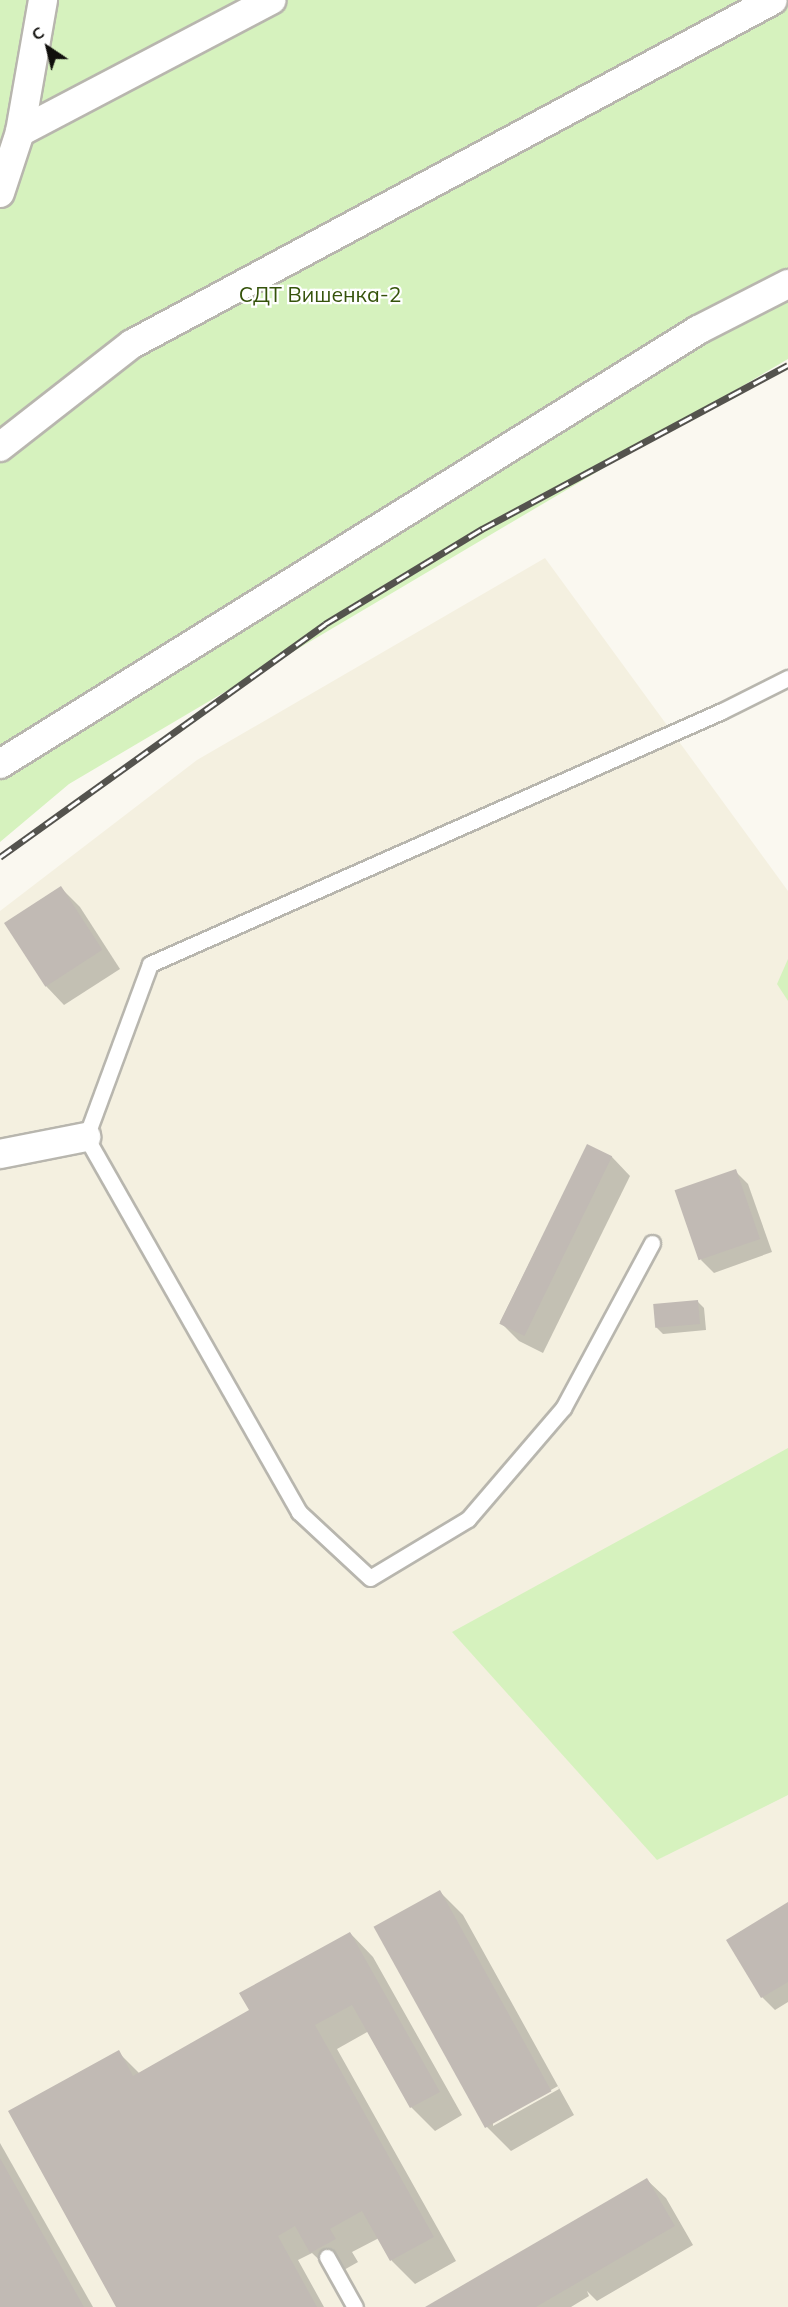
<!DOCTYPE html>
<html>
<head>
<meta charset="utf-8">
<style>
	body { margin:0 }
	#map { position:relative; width:788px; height:2307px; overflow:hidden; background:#faf8f0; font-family:Mulish,sans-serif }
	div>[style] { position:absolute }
	.built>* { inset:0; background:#f4f0e0 }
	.green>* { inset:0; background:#d6f2be }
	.shadow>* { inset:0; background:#0003 }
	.building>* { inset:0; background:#c1bab4; transform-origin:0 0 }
	.roads { filter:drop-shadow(2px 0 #b8b6ae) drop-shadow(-2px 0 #b8b6ae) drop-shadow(0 2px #b8b6ae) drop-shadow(0 -2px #b8b6ae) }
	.service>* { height:15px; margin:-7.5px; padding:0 7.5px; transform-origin:7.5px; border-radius:7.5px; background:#fff }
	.minor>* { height:28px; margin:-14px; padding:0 14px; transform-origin:14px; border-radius:14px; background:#fff }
	.rail>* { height:7px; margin-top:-3.5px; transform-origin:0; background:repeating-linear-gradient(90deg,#fff 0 14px,#54534e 0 28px); box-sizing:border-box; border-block:2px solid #54534e }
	span { translate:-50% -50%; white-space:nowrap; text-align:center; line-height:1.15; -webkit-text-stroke:4.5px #fff; paint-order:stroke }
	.park-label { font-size:21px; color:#35530b }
	.north { position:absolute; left:18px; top:18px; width:60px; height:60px; -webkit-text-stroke:4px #fff; paint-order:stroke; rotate:325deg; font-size:16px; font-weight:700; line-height:24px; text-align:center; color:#100f0c }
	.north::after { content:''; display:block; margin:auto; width:21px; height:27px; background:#100f0c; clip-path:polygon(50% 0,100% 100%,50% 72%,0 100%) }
</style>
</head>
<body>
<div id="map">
	<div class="built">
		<div style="clip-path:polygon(545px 558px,788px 891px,788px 2307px,0 2307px,0 911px,197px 760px)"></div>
	</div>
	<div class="green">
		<div style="clip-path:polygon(0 0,788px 0,788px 359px,69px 784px,0 842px)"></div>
		<div style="clip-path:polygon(788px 959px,788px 1001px,777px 984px)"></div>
		<div style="clip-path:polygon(788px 1448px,788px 1795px,657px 1860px,452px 1632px)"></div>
	</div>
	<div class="shadow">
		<div style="clip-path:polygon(61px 888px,80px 907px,120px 969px,64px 1005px,46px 986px)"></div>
		<div style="clip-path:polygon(588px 1146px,612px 1157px,630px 1176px,543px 1353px,519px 1341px,500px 1322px)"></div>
		<div style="clip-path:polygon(735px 1171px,748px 1184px,772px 1252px,714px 1273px,701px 1260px)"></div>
		<div style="clip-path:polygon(698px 1302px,704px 1308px,706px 1330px,663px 1334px,656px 1327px)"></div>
		<div style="clip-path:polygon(evenodd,440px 1892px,463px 1915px,574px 2115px,511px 2151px,487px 2127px,376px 1927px,440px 1892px,558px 2086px,559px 2089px,493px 2126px,493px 2123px,558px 2086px)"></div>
		<div style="clip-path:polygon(788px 1904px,788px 2002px,775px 2010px,762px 1997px)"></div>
		<div style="clip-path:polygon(350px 1933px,373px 1957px,462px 2115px,435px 2131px,411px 2107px,369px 2031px,337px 2049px,456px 2261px,415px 2284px,392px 2261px,379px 2238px,352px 2252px,358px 2262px,335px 2275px,312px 2253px,298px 2260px,324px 2307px,117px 2307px,118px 2052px,140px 2074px,251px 2011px)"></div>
		<div style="clip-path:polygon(0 2143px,93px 2307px,0 2307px)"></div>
		<div style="clip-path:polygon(647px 2180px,666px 2198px,693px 2245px,597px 2301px,587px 2291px,589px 2296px,571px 2307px,428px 2307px)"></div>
	</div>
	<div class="building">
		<div style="left:61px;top:886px;width:76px;height:68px;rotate:57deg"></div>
		<div style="left:587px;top:1144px;width:28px;height:200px;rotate:26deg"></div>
		<div style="left:736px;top:1169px;width:74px;height:65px;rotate:71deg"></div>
		<div style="left:698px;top:1300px;width:24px;height:45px;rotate:85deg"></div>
		<div style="left:440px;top:1890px;width:230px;height:76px;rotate:61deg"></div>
		<div style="clip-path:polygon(788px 1902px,788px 1982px,761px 1998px,726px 1940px)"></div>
		<div style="clip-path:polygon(350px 1932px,440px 2092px,410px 2108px,352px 2005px,315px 2025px,434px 2237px,390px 2261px,362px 2211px,330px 2229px,336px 2239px,310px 2253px,295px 2226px,278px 2236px,317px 2307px,116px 2307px,8px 2111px,119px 2050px,133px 2076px,249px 2010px,239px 1993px)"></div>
		<div style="clip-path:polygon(0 2158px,84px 2307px,0 2307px)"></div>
		<div style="clip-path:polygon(647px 2178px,675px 2226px,536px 2307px,425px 2307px)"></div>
	</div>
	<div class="roads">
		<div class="service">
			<div style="left:652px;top:1243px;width:187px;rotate:118.3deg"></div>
			<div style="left:563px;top:1408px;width:146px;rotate:130.6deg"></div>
			<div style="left:468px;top:1519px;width:114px;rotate:149deg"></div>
			<div style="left:370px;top:1578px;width:97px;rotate:-137.1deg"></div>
			<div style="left:299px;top:1512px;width:431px;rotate:-119.6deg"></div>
			<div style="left:86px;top:1137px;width:184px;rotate:-69.7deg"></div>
			<div style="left:150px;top:964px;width:625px;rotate:-23.86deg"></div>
			<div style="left:722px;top:711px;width:74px;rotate:-26.6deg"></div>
			<div style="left:327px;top:2257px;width:57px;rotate:60.8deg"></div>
		</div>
		<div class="minor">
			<div style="left:20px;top:132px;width:284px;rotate:-27.7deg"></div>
			<div style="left:0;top:193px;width:64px;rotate:-71.8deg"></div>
			<div style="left:20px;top:132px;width:134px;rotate:-80.1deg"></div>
			<div style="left:0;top:447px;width:167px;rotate:-38deg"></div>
			<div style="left:132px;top:344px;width:727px;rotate:-28.22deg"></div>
			<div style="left:0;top:764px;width:822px;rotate:-31.87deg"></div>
			<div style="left:698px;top:330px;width:101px;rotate:-27.1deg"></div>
			<div style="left:0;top:1154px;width:88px;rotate:-11.2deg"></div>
		</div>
	</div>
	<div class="rail">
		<div style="left:0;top:857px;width:400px;rotate:-35.6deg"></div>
		<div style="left:325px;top:624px;width:184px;rotate:-31.2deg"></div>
		<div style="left:482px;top:529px;width:347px;rotate:-28.2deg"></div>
	</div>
	<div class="park-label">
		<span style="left:320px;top:294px">СДТ Вишенка-2</span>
	</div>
	<div class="north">С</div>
</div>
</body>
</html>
